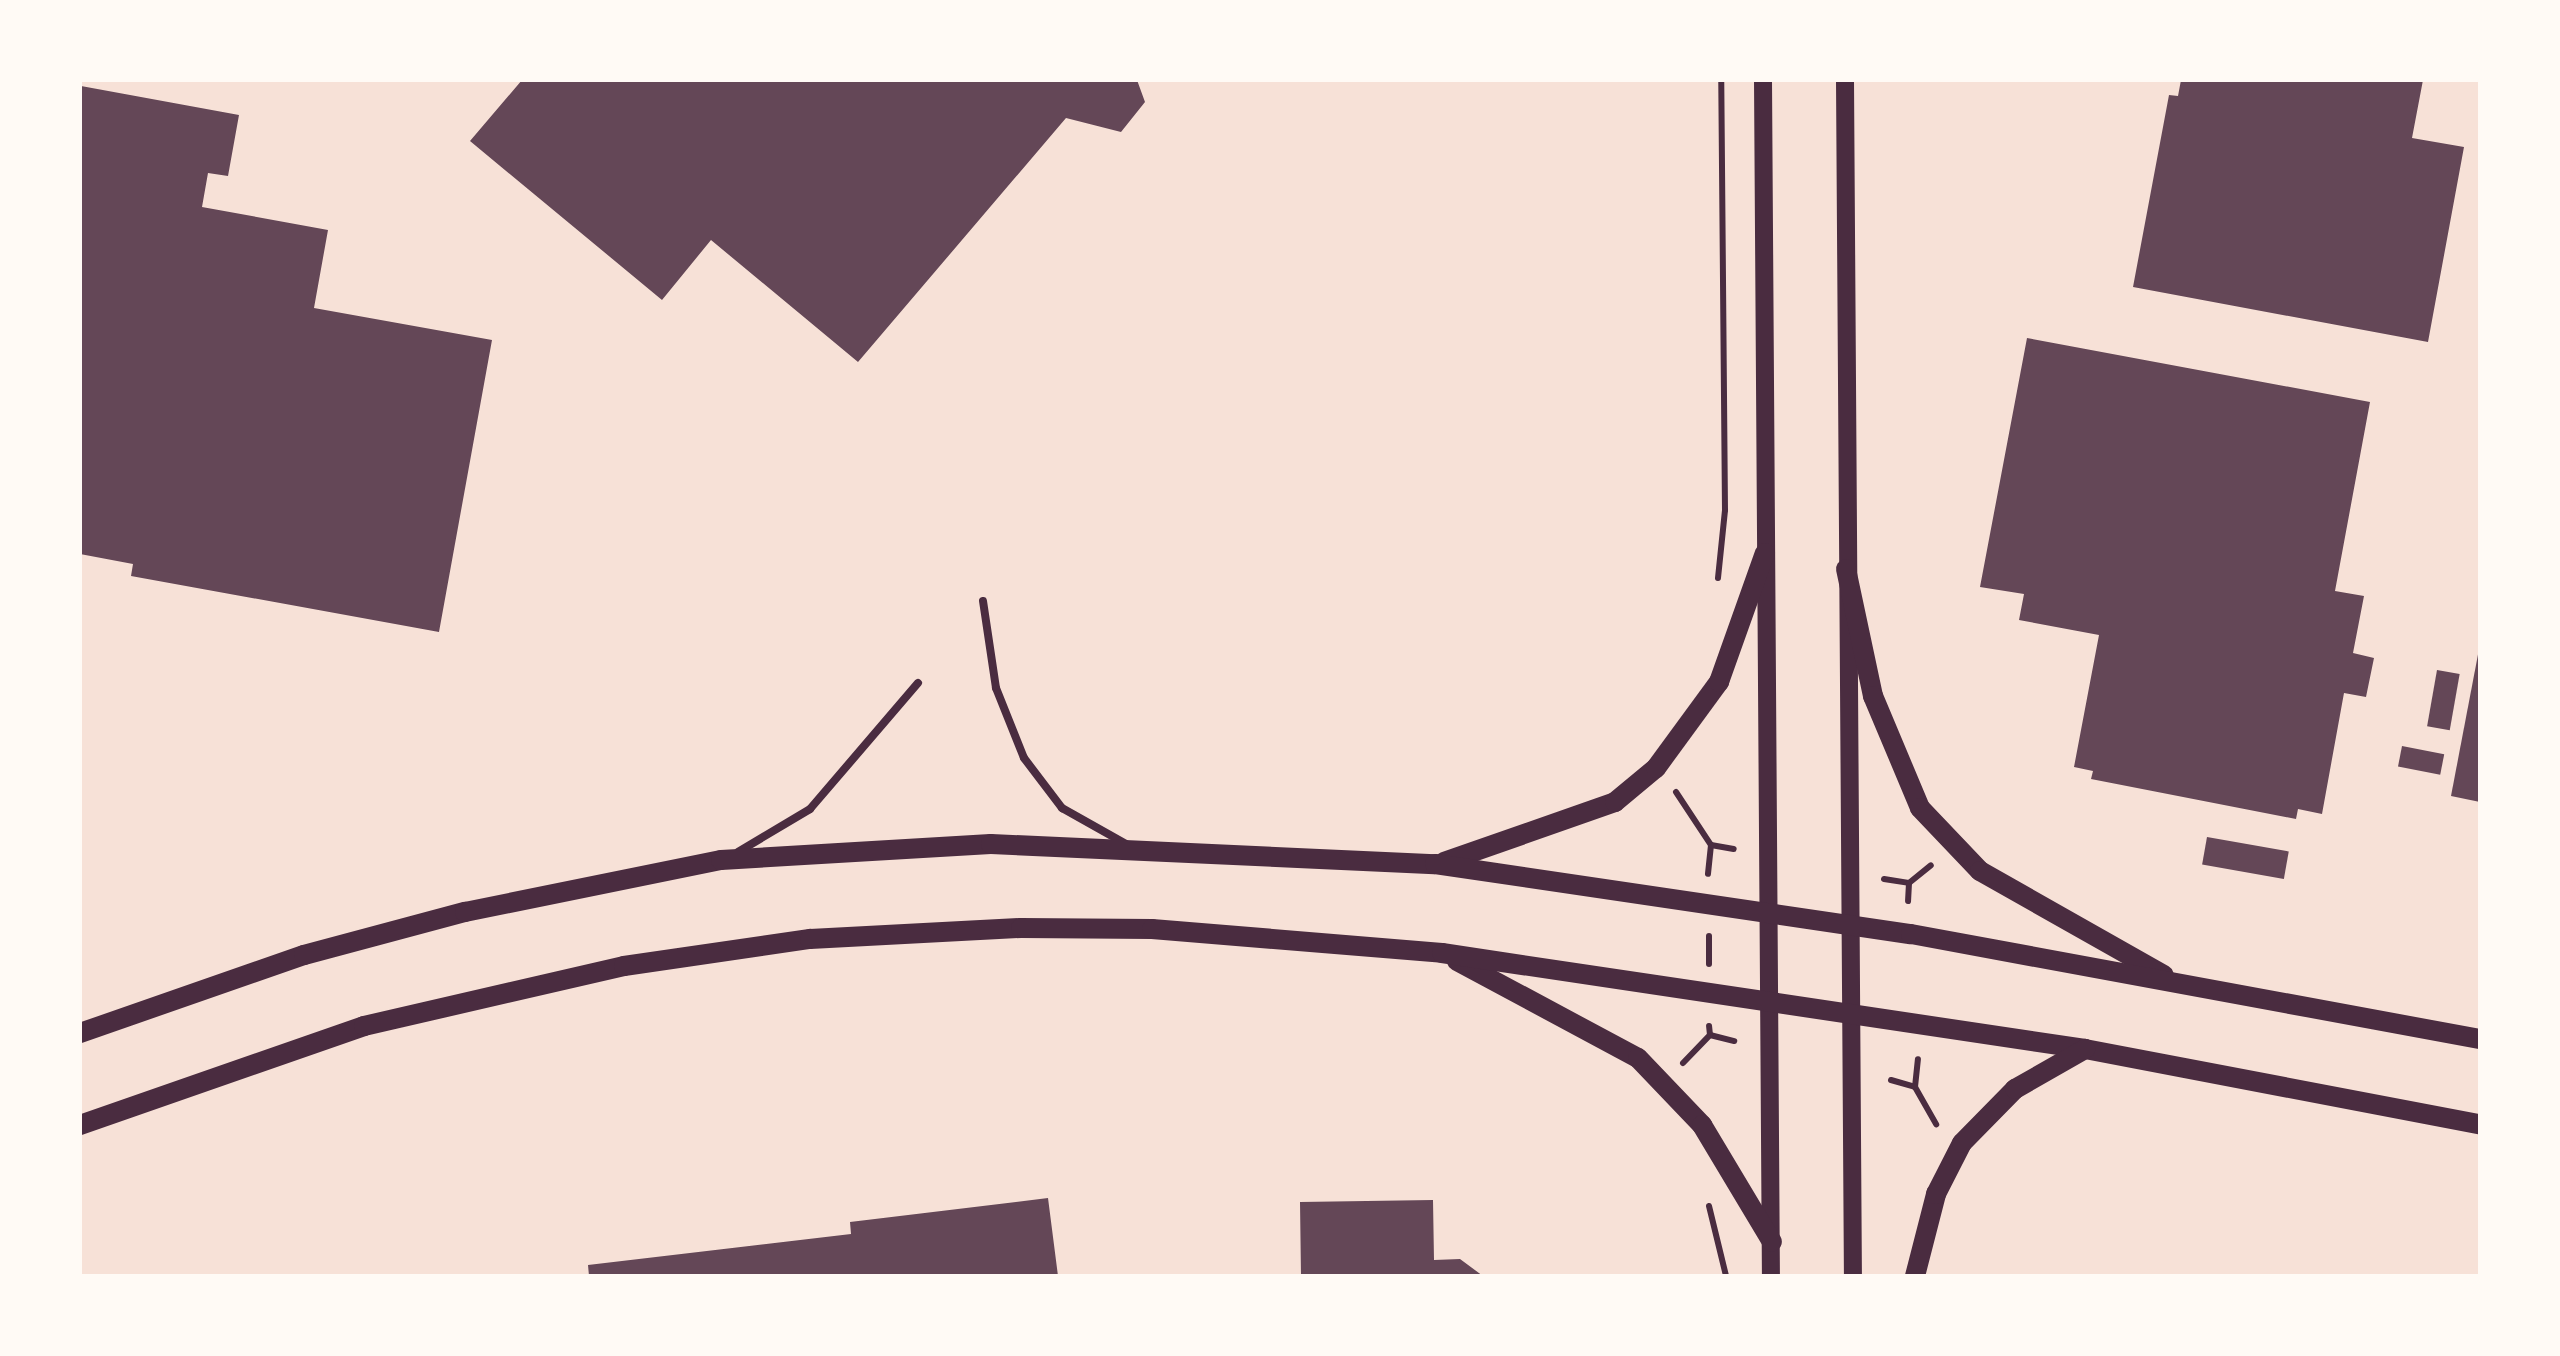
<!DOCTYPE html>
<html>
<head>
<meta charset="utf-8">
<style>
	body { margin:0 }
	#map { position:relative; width:2560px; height:1356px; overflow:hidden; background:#f7e1d7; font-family:Inter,sans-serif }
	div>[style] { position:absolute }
	.building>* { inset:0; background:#644757; transform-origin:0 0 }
	.path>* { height:6px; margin:-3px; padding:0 3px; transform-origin:3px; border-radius:3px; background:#4a2c40 }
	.service>* { height:8px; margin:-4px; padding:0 4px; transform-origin:4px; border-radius:4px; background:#4a2c40 }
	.tertiary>* { height:18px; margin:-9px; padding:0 9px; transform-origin:9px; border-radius:9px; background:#4a2c40 }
	.secondary>* { height:20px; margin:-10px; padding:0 10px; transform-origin:10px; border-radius:10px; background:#4a2c40 }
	span { translate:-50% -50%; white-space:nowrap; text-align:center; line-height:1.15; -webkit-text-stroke:10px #fffaf5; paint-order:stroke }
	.frame { position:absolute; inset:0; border:82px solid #fffaf5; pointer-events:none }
</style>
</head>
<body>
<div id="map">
	<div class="building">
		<div style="clip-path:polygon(522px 80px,1137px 80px,1145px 102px,1121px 132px,1066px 118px,858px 362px,711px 240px,662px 300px,470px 141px)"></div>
		<div style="clip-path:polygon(2181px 80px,2423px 80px,2412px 138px,2464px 147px,2428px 342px,2133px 287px,2169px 95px,2178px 96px)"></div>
		<div style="clip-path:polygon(81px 86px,239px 115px,228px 176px,208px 173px,202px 207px,328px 230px,314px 308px,492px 340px,439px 632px,131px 576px,133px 564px,80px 554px)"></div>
		<div style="clip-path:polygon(2027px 338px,2370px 402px,2335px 591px,2364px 596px,2353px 653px,2374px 658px,2366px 697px,2344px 693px,2322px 814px,2298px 809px,2296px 819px,2091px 779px,2093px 771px,2074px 767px,2099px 635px,2019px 620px,2024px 594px,1980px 587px)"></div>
		<div style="clip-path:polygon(2480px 644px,2480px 802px,2451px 796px)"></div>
		<div style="left:2437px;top:670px;width:23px;height:57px;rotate:10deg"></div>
		<div style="left:2402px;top:746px;width:43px;height:21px;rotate:11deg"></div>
		<div style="left:2207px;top:837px;width:83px;height:28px;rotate:10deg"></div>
		<div style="clip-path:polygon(1048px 1198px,1058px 1276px,589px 1276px,588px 1265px,851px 1234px,850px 1222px)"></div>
		<div style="clip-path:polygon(1433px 1200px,1434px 1260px,1460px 1259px,1483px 1276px,1301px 1276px,1300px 1202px)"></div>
	</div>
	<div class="path">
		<div style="left:1718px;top:578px;width:68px;rotate:-84.1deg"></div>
		<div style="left:1725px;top:510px;width:430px;rotate:-90.5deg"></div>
		<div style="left:1676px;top:792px;width:64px;rotate:56.6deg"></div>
		<div style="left:1711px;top:845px;width:29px;rotate:96deg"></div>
		<div style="left:1711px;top:845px;width:23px;rotate:10deg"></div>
		<div style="left:1884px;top:879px;width:25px;rotate:9deg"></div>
		<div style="left:1909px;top:883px;width:18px;rotate:93deg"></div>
		<div style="left:1909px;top:883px;width:28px;rotate:-39deg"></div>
		<div style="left:1709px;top:936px;width:28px;rotate:90deg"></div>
		<div style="left:1710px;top:1035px;width:25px;rotate:14deg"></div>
		<div style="left:1683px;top:1063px;width:39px;rotate:-46deg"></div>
		<div style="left:1710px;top:1035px;width:9px;rotate:-96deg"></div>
		<div style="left:1891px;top:1080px;width:25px;rotate:16deg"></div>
		<div style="left:1915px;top:1087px;width:28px;rotate:-84deg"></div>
		<div style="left:1915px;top:1087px;width:43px;rotate:60.4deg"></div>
		<div style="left:1709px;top:1206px;width:72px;rotate:76.3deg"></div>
	</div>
	<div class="service">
		<div style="left:983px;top:601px;width:88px;rotate:81.5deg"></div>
		<div style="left:996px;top:688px;width:75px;rotate:68.2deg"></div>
		<div style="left:1024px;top:758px;width:63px;rotate:52.8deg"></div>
		<div style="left:1062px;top:808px;width:73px;rotate:29.4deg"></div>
		<div style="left:738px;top:852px;width:84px;rotate:-30.8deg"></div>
		<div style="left:810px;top:809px;width:166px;rotate:-49.4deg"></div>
	</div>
	<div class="tertiary">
		<div style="left:1763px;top:80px;width:1196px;rotate:89.62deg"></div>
		<div style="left:1845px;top:80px;width:1196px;rotate:89.62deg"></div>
	</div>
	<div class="secondary">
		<div style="left:1846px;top:569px;width:130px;rotate:78deg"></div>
		<div style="left:1873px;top:696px;width:121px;rotate:67.2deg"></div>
		<div style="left:1920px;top:808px;width:87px;rotate:46.4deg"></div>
		<div style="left:1980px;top:871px;width:211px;rotate:29.5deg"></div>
		<div style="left:1444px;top:862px;width:181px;rotate:-19.3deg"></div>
		<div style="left:1615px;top:802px;width:53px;rotate:-39.7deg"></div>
		<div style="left:1656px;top:768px;width:107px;rotate:-53.8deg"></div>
		<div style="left:1719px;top:682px;width:137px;rotate:-70.4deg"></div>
		<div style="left:1457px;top:961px;width:205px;rotate:28.2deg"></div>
		<div style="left:1638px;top:1058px;width:93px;rotate:46.3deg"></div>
		<div style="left:1702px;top:1125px;width:136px;rotate:59.1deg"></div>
		<div style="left:80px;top:1033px;width:237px;rotate:-19.2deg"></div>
		<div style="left:304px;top:955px;width:167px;rotate:-15deg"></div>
		<div style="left:465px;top:912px;width:261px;rotate:-11.5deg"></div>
		<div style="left:721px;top:860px;width:270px;rotate:-3.4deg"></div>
		<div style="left:991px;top:844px;width:444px;rotate:2.6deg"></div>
		<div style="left:1435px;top:864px;width:481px;rotate:8.4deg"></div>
		<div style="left:1911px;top:934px;width:579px;rotate:10.46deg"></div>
		<div style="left:80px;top:1125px;width:301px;rotate:-19.2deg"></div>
		<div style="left:364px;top:1026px;width:267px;rotate:-13deg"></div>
		<div style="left:624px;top:966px;width:188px;rotate:-8.3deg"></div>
		<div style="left:810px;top:939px;width:211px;rotate:-3deg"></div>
		<div style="left:1021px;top:928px;width:131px;rotate:0.4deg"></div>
		<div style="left:1152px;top:929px;width:291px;rotate:4.7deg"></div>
		<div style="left:1442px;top:953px;width:650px;rotate:8.49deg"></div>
		<div style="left:2085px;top:1049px;width:402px;rotate:10.8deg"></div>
		<div style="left:1915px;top:1276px;width:85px;rotate:-75.6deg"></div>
		<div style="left:1936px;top:1194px;width:57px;rotate:-63deg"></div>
		<div style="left:1962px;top:1143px;width:76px;rotate:-45.5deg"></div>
		<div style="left:2015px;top:1089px;width:81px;rotate:-29.7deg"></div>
	</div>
	<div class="frame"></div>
</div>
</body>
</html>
